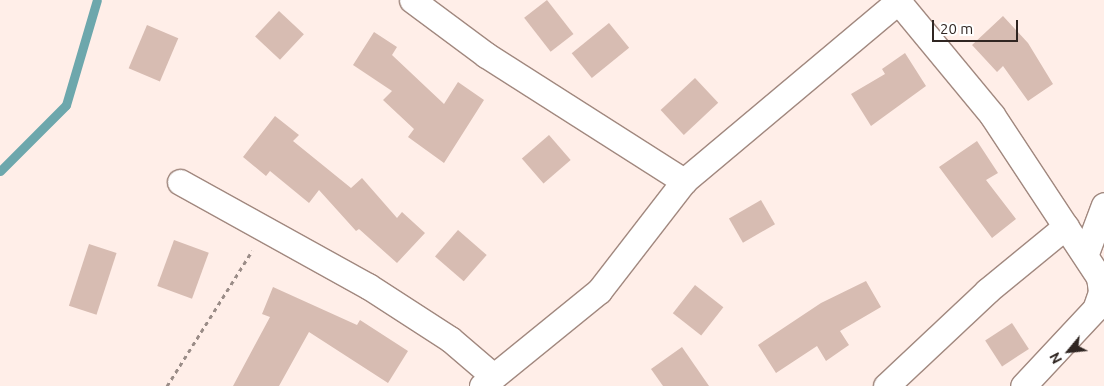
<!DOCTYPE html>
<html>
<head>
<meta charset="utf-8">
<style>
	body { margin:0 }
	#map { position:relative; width:1104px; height:386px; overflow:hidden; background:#ffeee8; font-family:Ubuntu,sans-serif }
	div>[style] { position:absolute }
	.stream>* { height:9px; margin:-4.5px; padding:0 4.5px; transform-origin:4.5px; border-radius:4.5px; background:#6da7ac }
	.building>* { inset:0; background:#d7bcb2; transform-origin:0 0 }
	.path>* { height:3px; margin-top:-1.5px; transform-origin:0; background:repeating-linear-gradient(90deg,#9a8c87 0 4px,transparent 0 8px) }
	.roads { filter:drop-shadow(1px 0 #a1887f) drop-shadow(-1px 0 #a1887f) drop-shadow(0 1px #a1887f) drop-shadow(0 -1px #a1887f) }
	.minor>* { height:25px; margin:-12.5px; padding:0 12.5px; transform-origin:12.5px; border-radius:12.5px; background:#fff }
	span { translate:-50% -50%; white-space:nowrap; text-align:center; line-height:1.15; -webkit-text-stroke:4px #fff; paint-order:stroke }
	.north { position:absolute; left:1044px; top:326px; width:50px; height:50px; -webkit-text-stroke:4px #fff; paint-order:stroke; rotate:242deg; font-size:14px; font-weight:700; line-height:20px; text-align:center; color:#302622 }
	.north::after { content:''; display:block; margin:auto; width:18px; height:22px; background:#302622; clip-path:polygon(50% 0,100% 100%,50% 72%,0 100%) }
	.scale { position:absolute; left:932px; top:20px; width:86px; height:22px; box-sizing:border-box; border:2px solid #302622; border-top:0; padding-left:6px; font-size:15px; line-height:18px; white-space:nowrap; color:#302622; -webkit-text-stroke:4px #fff; paint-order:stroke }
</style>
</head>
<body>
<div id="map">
	<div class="stream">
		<div style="left:0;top:171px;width:93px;rotate:-45deg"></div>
		<div style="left:66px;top:105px;width:109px;rotate:-73.6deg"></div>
	</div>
	<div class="building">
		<div style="left:547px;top:0;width:43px;height:29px;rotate:52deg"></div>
		<div style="left:279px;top:11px;width:34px;height:35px;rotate:43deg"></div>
		<div style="clip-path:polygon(1003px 16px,1028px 43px,1053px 84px,1028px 101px,1003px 66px,997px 72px,972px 45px)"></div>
		<div style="left:609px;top:23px;width:32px;height:48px;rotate:51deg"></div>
		<div style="left:147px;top:25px;width:34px;height:47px;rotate:23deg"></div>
		<div style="clip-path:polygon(374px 32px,397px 47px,392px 55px,444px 104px,458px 82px,484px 100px,444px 163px,408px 137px,414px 129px,383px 100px,392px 91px,353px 65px)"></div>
		<div style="clip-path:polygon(905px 53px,926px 86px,871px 126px,851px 94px,885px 74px,882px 69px)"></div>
		<div style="left:695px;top:78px;width:34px;height:47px;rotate:47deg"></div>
		<div style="clip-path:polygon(275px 116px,299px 135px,293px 141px,351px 188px,362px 178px,397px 218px,402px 212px,425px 233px,397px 263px,359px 229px,356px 231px,319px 190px,309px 203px,270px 171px,266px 176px,243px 157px)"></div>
		<div style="left:549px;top:135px;width:33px;height:36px;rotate:49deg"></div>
		<div style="clip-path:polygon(977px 141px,998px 173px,986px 180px,1016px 219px,992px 238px,939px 167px)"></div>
		<div style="left:761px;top:200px;width:28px;height:37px;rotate:60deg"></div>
		<div style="left:458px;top:230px;width:38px;height:35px;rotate:41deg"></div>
		<div style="left:174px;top:240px;width:37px;height:49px;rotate:20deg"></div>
		<div style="left:89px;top:244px;width:29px;height:65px;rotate:18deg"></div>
		<div style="clip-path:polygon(866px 281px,881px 307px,840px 331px,849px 345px,826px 361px,817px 346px,776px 373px,758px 345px,821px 303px)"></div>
		<div style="left:695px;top:285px;width:36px;height:36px;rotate:38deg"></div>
		<div style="clip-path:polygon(273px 287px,357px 325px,360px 320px,408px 351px,388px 383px,309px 332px,279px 386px,233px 386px,270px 317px,262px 314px)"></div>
		<div style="left:1012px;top:323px;width:31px;height:32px;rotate:57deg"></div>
		<div style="clip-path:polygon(682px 347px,709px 386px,663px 386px,651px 369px)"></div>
	</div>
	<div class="path">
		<div style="left:167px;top:386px;width:160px;rotate:-57.8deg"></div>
	</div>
	<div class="roads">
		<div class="minor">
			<div style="left:412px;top:0;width:92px;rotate:36.6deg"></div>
			<div style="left:486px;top:55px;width:235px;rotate:32.5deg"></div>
			<div style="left:897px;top:0;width:149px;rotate:50.4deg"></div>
			<div style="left:992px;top:115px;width:194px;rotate:56.6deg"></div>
			<div style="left:1099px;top:277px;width:15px;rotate:82deg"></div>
			<div style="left:1101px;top:292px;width:18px;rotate:109deg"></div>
			<div style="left:1095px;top:309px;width:105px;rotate:133.1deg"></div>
			<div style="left:180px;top:182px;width:215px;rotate:29deg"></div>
			<div style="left:368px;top:286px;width:98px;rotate:32.9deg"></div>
			<div style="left:450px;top:339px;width:55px;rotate:40.6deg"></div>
			<div style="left:1086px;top:253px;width:51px;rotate:-69.4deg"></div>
			<div style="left:482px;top:386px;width:151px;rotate:-39.1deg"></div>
			<div style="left:599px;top:291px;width:139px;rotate:-52.3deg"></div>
			<div style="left:684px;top:181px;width:282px;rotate:-40deg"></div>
			<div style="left:886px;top:386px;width:139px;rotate:-43.2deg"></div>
			<div style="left:987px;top:291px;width:102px;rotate:-39.4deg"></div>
		</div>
	</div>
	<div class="north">N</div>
	<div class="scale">20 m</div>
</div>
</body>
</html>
